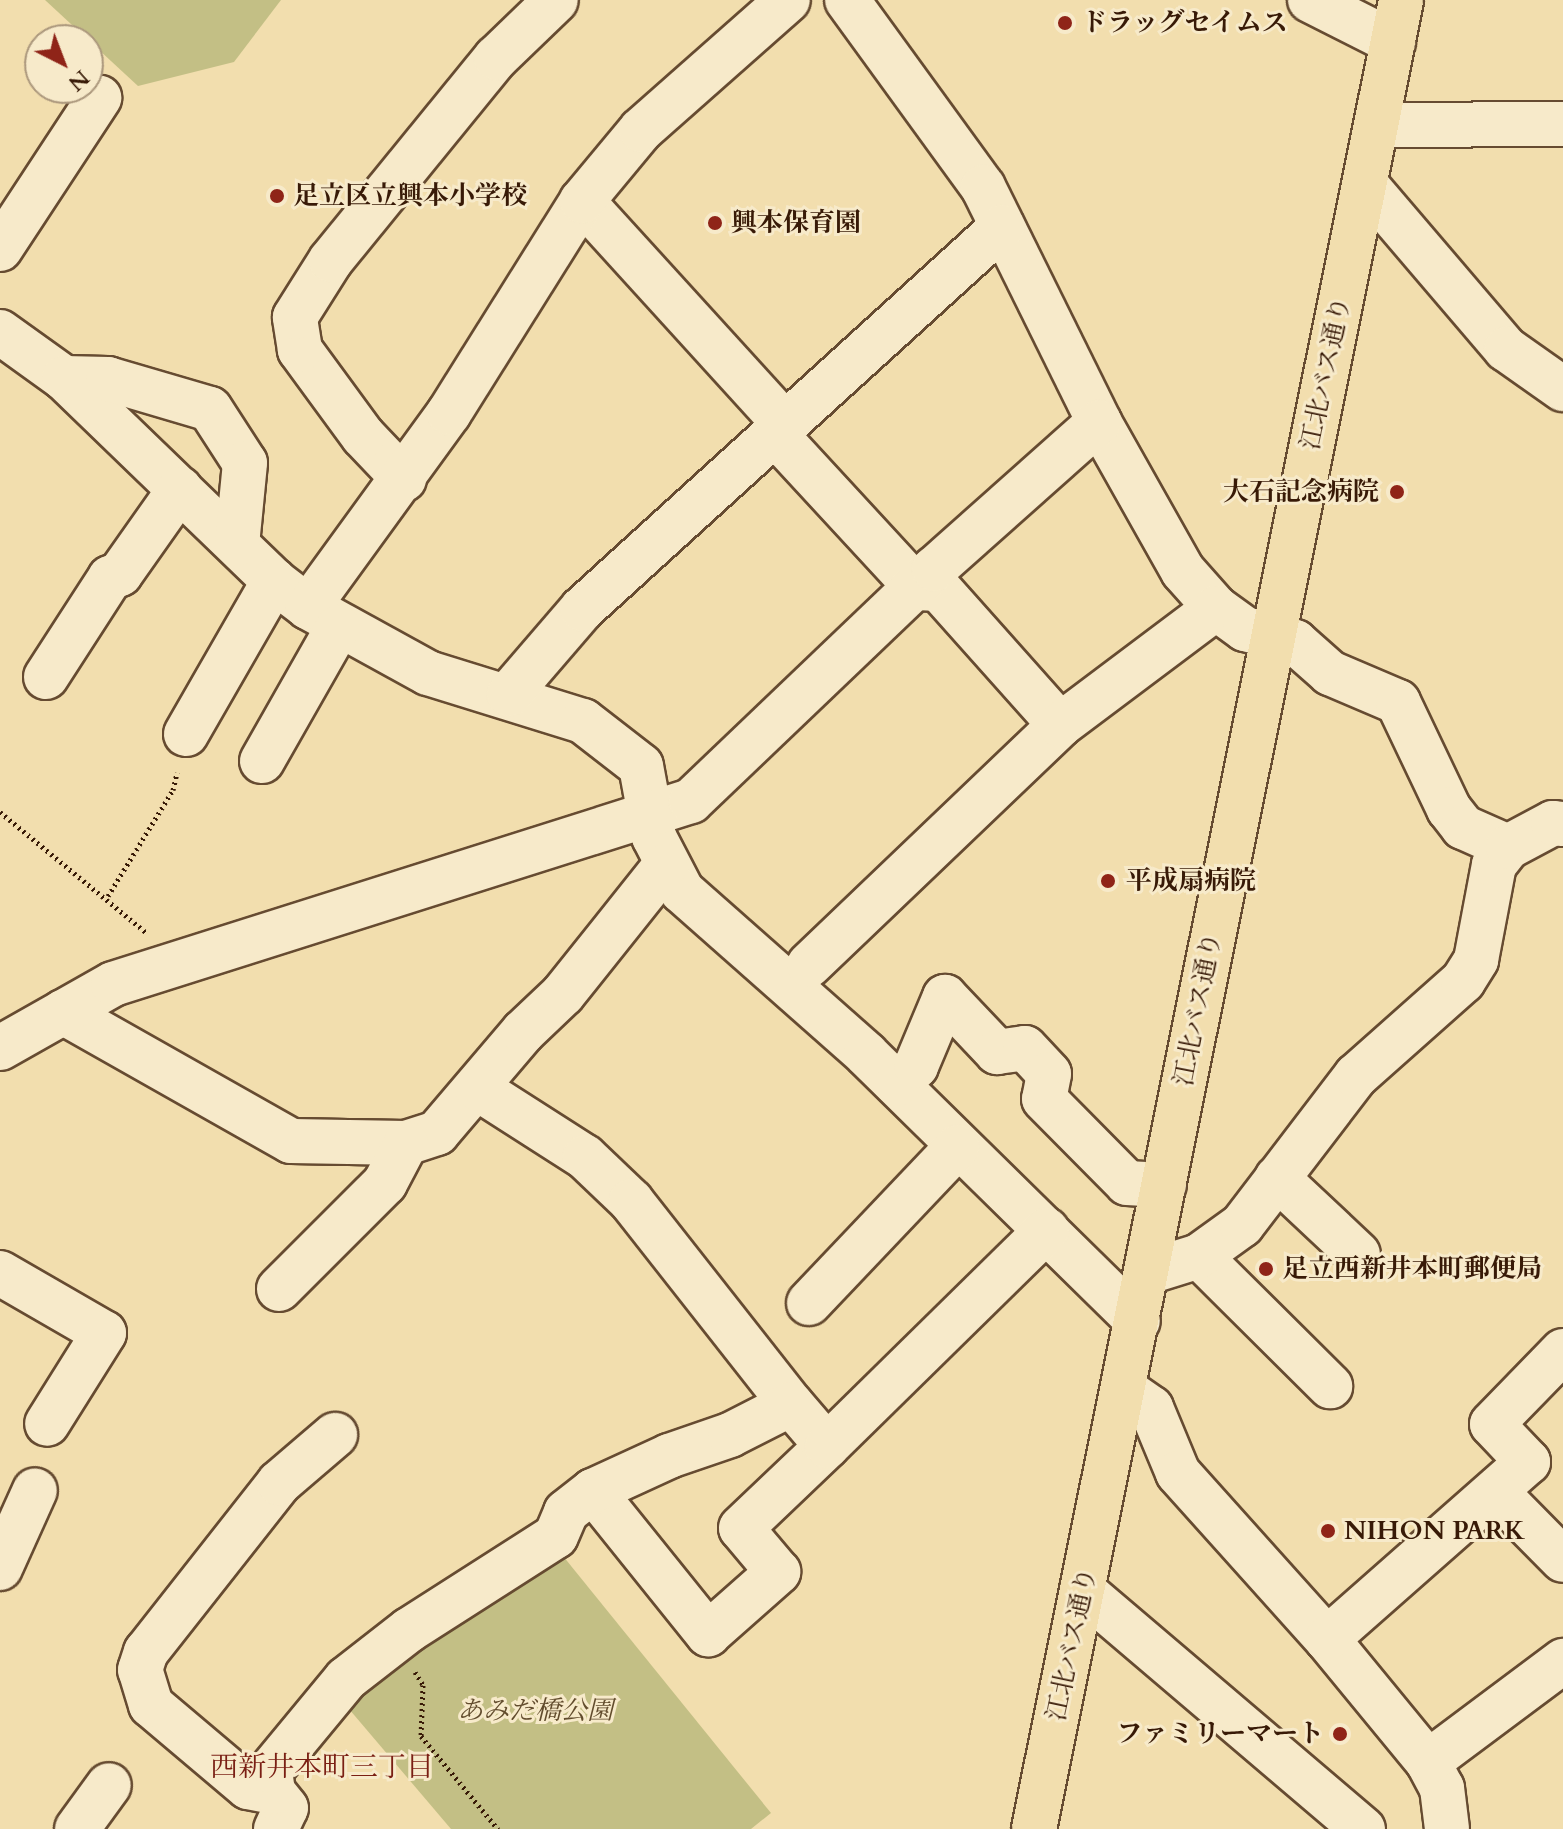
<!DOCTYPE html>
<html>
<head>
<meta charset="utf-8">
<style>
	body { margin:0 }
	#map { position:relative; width:1563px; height:1829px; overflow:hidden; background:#f2deae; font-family:Cardo,"Noto Serif JP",serif }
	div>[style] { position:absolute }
	.green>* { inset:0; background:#c3bf85 }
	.path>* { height:5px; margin-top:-2.5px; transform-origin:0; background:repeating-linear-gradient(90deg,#381a07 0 2px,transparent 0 6px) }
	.roads { filter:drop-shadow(2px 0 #664b31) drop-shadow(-2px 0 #664b31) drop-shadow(0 2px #664b31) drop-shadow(0 -2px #664b31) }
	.minor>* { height:44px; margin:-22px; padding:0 22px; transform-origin:22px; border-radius:22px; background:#f7eaca }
	.major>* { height:44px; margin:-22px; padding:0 22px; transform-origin:22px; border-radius:22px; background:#f2deae }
	.dots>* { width:22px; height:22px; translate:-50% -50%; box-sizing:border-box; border:4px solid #f7eaca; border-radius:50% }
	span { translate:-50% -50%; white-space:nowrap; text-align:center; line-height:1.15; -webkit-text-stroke:6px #f7eaca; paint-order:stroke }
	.poi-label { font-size:26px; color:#381a07; font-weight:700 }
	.left { translate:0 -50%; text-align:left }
	.right { translate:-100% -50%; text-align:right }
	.street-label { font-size:26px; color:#381a07 }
	.park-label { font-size:26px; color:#624c2d; font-style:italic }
	.neighbourhood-label { font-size:28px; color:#7a1f14 }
	.north { position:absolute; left:24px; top:24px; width:80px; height:80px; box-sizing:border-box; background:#f7eaca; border:2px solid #ab977c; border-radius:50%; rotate:138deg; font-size:22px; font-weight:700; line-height:32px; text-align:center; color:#381a07 }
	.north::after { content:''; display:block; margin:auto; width:28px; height:36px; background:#8f2418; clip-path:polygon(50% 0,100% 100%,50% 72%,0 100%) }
</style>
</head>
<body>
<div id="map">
	<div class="green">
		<div style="clip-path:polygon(45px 0,281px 0,234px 62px,138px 86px)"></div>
		<div style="clip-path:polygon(563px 1556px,771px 1813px,751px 1829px,451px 1829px,349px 1709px,375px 1679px,508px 1585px)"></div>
	</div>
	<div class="path">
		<div style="left:0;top:812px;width:190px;rotate:39.5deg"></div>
		<div style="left:108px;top:896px;width:124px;rotate:-58.5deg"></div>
		<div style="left:173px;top:790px;width:18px;rotate:-77deg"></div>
		<div style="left:415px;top:1672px;width:15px;rotate:58deg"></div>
		<div style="left:423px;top:1685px;width:51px;rotate:92.2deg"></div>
		<div style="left:421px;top:1736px;width:121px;rotate:50.4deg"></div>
	</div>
	<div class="roads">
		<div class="minor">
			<div style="left:847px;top:0;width:231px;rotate:54deg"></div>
			<div style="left:983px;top:187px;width:262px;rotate:63.7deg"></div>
			<div style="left:1099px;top:422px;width:171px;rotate:60.6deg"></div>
			<div style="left:1183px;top:571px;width:50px;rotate:48.3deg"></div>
			<div style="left:1310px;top:0;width:93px;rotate:26.8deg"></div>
			<div style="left:1378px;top:125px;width:185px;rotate:-0.3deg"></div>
			<div style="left:1365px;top:184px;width:217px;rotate:49.5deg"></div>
			<div style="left:1506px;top:349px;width:70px;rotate:35.1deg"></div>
			<div style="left:582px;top:201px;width:303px;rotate:47.7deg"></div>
			<div style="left:0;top:249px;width:181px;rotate:-56.7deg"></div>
			<div style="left:0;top:332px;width:79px;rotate:35.7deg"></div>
			<div style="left:64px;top:378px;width:292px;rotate:44deg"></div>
			<div style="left:274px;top:581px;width:43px;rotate:37.4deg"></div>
			<div style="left:308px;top:607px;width:137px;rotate:28.8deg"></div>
			<div style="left:428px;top:673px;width:162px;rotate:17.2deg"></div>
			<div style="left:583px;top:721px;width:73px;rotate:37.8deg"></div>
			<div style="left:641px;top:766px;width:72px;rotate:79.6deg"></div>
			<div style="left:654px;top:837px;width:61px;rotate:62.6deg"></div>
			<div style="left:682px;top:891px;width:246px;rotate:41.5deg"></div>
			<div style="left:866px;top:1054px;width:381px;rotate:44.5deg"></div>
			<div style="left:64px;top:378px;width:44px;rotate:1.3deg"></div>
			<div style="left:108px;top:379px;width:106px;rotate:16.4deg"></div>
			<div style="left:210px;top:409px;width:64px;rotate:57.1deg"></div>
			<div style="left:245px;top:463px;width:81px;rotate:95.6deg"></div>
			<div style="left:775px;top:434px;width:209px;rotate:47.3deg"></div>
			<div style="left:917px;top:588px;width:22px;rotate:3deg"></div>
			<div style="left:939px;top:589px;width:182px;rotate:48.3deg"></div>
			<div style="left:404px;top:479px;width:59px;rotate:-133.6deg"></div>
			<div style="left:363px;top:436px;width:107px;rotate:-126.2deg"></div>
			<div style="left:300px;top:350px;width:33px;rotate:-99deg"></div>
			<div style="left:295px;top:317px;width:67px;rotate:-57.7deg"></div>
			<div style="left:331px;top:260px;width:261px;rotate:-50.8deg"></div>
			<div style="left:496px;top:58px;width:83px;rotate:-44deg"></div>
			<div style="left:308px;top:607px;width:240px;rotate:-54deg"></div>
			<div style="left:449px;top:413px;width:250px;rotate:-57.9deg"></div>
			<div style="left:582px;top:201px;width:92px;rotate:-50.3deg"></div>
			<div style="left:641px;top:130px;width:196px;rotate:-41.5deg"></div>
			<div style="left:46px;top:677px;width:118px;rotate:-57.1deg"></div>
			<div style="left:110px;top:578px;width:11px;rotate:-22deg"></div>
			<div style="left:120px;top:574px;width:104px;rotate:-54.8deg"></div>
			<div style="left:509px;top:694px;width:112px;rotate:-49.3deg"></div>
			<div style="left:582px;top:609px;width:568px;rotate:-42.29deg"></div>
			<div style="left:186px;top:734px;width:177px;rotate:-60.1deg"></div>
			<div style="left:262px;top:761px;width:154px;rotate:-60.4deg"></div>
			<div style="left:809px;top:965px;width:347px;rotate:-43.7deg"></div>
			<div style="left:1060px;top:725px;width:195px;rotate:-36.9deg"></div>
			<div style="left:1216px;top:608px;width:36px;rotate:36deg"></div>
			<div style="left:1245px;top:629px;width:52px;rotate:14.6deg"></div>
			<div style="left:1295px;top:642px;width:47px;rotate:41.5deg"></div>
			<div style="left:1330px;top:673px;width:74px;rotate:23.1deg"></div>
			<div style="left:1398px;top:702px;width:119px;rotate:64.5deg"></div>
			<div style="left:1449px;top:809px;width:23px;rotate:52deg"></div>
			<div style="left:1463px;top:827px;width:49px;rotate:24deg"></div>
			<div style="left:63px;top:1012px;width:262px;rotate:29.5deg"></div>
			<div style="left:291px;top:1141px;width:115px;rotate:1deg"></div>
			<div style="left:406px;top:1143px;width:33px;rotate:-18deg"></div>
			<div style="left:437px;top:1133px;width:133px;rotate:-49.6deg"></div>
			<div style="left:523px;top:1032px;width:55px;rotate:-43.5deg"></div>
			<div style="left:563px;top:994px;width:164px;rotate:-51.4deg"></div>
			<div style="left:0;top:1048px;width:130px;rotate:-29.5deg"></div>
			<div style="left:113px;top:984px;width:606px;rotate:-17.57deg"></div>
			<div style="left:691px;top:801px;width:336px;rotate:-43.7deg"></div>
			<div style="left:934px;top:569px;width:221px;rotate:-41.7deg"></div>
			<div style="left:897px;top:1084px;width:26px;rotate:-43deg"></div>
			<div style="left:916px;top:1066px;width:75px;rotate:-67.2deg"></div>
			<div style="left:945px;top:997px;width:76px;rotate:46.6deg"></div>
			<div style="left:997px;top:1052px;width:28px;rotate:-8deg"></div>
			<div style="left:1025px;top:1048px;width:35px;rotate:47deg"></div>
			<div style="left:1049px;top:1074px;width:25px;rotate:101deg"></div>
			<div style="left:1044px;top:1099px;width:118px;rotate:45.3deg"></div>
			<div style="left:1127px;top:1183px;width:37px;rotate:3deg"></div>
			<div style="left:477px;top:1088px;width:128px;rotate:32.6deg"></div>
			<div style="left:585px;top:1157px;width:64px;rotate:43.7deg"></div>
			<div style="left:631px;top:1201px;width:258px;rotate:51.8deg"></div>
			<div style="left:1277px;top:1178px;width:111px;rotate:43.2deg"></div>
			<div style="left:1199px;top:1256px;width:185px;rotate:44.8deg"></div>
			<div style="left:1148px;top:1272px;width:53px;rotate:-17.4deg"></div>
			<div style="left:1199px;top:1256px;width:53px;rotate:-35.8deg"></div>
			<div style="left:1242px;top:1225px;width:188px;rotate:-52.6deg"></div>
			<div style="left:1356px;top:1076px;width:143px;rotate:-41.6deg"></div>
			<div style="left:1463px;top:981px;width:25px;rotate:-58deg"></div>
			<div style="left:1476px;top:960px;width:97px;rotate:-79.3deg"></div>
			<div style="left:1494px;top:865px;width:23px;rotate:-52deg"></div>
			<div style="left:1508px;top:847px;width:51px;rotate:-28.1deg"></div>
			<div style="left:1553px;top:823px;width:10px;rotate:6deg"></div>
			<div style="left:0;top:1273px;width:120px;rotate:30deg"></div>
			<div style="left:104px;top:1333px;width:107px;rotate:122.1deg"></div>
			<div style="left:279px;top:1289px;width:150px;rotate:-45deg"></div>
			<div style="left:385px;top:1183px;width:45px;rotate:-62.3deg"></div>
			<div style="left:809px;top:1303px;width:215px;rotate:-46.5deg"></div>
			<div style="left:1125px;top:1390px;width:32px;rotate:35deg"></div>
			<div style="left:1151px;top:1408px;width:70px;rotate:67.4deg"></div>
			<div style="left:1178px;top:1473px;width:223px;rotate:48.1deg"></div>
			<div style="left:1327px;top:1639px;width:159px;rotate:50.6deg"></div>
			<div style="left:1428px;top:1762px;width:30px;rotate:62deg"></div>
			<div style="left:1442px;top:1788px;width:41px;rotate:83deg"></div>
			<div style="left:593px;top:1491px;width:184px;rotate:51.2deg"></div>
			<div style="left:708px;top:1634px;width:94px;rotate:-41.5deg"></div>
			<div style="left:778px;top:1572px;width:57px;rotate:-130.1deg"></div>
			<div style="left:741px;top:1528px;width:119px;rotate:-43.6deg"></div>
			<div style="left:1496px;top:1492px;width:95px;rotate:45.4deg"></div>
			<div style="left:0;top:1568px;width:85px;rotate:-65.8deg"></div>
			<div style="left:1082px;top:1590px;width:369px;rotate:40.4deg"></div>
			<div style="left:1327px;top:1639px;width:268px;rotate:-41.4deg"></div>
			<div style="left:1528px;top:1462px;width:52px;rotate:-133.5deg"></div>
			<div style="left:1492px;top:1424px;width:102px;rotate:-45.8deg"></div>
			<div style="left:1428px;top:1762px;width:169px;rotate:-36.8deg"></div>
			<div style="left:273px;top:1792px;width:25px;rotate:-169deg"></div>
			<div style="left:248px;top:1787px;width:127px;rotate:-139.8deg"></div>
			<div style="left:151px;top:1705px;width:37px;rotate:-107deg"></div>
			<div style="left:140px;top:1670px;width:19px;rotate:-72deg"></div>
			<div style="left:146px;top:1652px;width:215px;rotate:-51.8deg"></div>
			<div style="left:279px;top:1483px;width:74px;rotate:-40.6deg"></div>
			<div style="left:77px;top:1829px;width:54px;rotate:-54deg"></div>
			<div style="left:276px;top:1829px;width:23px;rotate:-65deg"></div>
			<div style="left:286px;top:1808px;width:21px;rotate:-129deg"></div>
			<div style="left:273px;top:1792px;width:21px;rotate:-98deg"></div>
			<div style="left:270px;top:1771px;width:119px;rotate:-50.4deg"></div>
			<div style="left:346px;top:1679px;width:80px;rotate:-37.9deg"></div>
			<div style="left:409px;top:1630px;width:174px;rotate:-32.6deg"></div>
			<div style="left:556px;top:1536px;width:26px;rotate:-67deg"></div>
			<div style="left:566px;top:1512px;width:34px;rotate:-38deg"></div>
			<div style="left:593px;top:1491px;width:84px;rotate:-24.7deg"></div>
			<div style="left:669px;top:1456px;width:65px;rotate:-19deg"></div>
			<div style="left:730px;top:1435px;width:68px;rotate:-26.9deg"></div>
			<div style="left:791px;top:1404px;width:55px;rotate:49.4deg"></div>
			<div style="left:827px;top:1446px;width:308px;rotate:-44.5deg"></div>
		</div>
		<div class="major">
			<div style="left:1034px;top:1829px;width:1865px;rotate:-78.65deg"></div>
		</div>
	</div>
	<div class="dots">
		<div style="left:1065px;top:23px;background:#8f2418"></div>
		<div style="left:277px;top:196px;background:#8f2418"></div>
		<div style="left:715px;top:223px;background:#8f2418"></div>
		<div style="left:1397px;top:492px;background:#8f2418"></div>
		<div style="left:1108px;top:881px;background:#8f2418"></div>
		<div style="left:1266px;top:1269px;background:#8f2418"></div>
		<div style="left:1328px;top:1531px;background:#8f2418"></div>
		<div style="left:1340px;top:1734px;background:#8f2418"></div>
	</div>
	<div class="poi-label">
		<span class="left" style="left:1081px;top:23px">ドラッグセイムス</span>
		<span class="left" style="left:293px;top:196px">足立区立興本小学校</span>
		<span class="left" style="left:731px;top:223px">興本保育園</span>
		<span class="right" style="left:1379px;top:492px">大石記念病院</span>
		<span class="left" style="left:1126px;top:881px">平成扇病院</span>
		<span class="left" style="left:1282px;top:1269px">足立西新井本町郵便局</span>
		<span class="left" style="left:1344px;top:1531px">NIHON PARK</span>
		<span class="right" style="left:1324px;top:1734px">ファミリーマート</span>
	</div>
	<div class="street-label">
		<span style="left:1326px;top:373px;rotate:-78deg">江北バス通り</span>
		<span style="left:1198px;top:1009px;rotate:-79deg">江北バス通り</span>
		<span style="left:1072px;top:1644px;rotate:-78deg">江北バス通り</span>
	</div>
	<div class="park-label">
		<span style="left:535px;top:1711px">あみだ橋公園</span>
	</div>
	<div class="neighbourhood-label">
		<span style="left:322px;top:1767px">西新井本町三丁目</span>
	</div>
	<div class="north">N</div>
</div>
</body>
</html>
